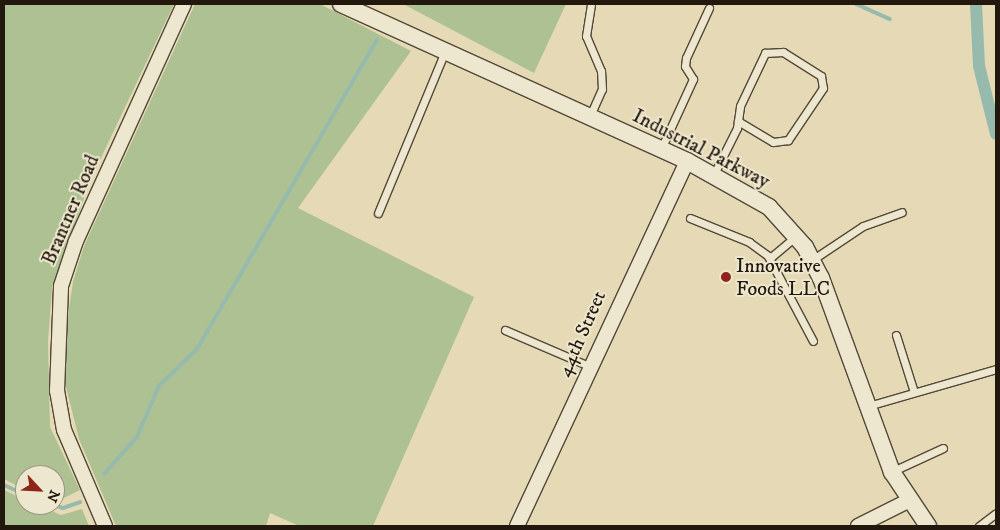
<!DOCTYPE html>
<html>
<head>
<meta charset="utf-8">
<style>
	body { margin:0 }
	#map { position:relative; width:1000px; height:530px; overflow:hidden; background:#e5dab5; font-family:"IM FELL DW Pica",serif }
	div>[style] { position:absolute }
	.green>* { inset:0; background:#adc193 }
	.stream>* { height:4px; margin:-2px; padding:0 2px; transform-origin:2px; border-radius:2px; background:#96bbac }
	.canal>* { height:12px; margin:-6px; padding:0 6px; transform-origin:6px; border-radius:6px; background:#96bbac }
	.roads { filter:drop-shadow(1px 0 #534837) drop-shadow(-1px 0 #534837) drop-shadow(0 1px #534837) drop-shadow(0 -1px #534837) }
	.service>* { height:7px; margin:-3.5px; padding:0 3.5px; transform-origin:3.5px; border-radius:3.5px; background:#eee7cf }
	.minor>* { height:14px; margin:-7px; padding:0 7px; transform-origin:7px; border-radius:7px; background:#eee7cf }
	.tertiary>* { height:16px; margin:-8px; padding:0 8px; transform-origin:8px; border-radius:8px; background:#eee7cf }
	.dots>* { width:14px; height:14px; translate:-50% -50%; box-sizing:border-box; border:2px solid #eee7cf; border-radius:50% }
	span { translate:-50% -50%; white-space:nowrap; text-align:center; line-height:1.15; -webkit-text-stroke:4px #eee7cf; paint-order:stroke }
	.street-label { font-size:20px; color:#22180d }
	.poi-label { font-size:20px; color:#22180d }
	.left { translate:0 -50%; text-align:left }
	.frame { position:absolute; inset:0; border:5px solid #22180d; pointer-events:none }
	.north { position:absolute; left:15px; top:465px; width:50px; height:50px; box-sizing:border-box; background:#eee7cf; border:1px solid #9c9481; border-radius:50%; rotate:115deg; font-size:14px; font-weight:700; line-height:20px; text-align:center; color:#22180d }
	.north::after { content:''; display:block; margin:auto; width:18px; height:22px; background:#8f2418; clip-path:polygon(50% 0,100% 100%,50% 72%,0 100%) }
</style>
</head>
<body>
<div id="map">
	<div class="green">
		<div style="clip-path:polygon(4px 4px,174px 4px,91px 179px,52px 288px,48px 342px,50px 427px,80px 490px,58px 501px,55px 500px,55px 475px,25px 475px,25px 490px,4px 479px)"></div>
		<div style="clip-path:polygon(195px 4px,320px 4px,411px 51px,298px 208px,474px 297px,373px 526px,299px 526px,270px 513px,266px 526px,116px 526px,79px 439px,65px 383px,67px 322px,73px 282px,84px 246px)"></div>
		<div style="clip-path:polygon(403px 4px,566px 4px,534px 73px)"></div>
		<div style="clip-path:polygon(4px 490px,25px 500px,25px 505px,37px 505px,61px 515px,82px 509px,89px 526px,4px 526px)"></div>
	</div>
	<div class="stream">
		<div style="left:856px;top:4px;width:37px;rotate:24deg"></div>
		<div style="left:104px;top:474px;width:50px;rotate:-48.3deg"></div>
		<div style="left:137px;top:437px;width:56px;rotate:-66.7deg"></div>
		<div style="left:159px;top:386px;width:53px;rotate:-44.2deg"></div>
		<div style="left:197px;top:349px;width:358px;rotate:-59.8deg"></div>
		<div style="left:4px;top:485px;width:23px;rotate:25deg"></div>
		<div style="left:53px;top:505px;width:10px;rotate:17deg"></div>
		<div style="left:63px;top:508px;width:18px;rotate:-19deg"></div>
	</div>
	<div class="canal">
		<div style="left:976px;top:4px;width:62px;rotate:87.2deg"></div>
		<div style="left:979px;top:66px;width:70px;rotate:76deg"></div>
	</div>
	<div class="roads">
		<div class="service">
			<div style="left:589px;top:118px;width:32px;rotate:-66deg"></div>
			<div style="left:602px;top:89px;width:18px;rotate:-93deg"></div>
			<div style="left:601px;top:71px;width:38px;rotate:-113deg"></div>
			<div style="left:586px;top:36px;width:32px;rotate:-81deg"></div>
			<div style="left:661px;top:149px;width:77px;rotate:-65.4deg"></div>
			<div style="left:693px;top:79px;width:15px;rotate:-122deg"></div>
			<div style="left:685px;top:66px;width:8px;rotate:-83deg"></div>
			<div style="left:686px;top:58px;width:55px;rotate:-65.3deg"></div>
			<div style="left:714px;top:174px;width:51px;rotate:-63.4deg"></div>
			<div style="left:737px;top:128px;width:22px;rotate:-82deg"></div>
			<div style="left:740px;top:106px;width:59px;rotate:-64.7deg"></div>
			<div style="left:765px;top:53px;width:18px;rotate:-3deg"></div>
			<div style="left:783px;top:52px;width:45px;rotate:32.3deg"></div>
			<div style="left:821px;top:76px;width:12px;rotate:81deg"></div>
			<div style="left:823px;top:88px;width:63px;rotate:123.9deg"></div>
			<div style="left:788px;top:140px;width:15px;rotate:172deg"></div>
			<div style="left:773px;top:142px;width:41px;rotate:-149deg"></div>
			<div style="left:378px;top:213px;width:175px;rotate:-67.5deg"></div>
			<div style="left:690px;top:218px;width:64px;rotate:22.1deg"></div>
			<div style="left:749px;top:242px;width:24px;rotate:36deg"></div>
			<div style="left:768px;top:256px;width:96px;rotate:62.1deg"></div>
			<div style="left:770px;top:258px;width:34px;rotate:-40deg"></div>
			<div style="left:812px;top:260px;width:61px;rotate:-33.7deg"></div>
			<div style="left:863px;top:226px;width:41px;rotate:-19.7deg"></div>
			<div style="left:505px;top:330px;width:91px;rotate:23.2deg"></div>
			<div style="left:896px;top:335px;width:60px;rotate:72.5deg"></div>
			<div style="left:868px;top:406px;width:133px;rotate:-16.1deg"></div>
			<div style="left:893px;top:471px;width:55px;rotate:-24.7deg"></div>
			<div style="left:979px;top:526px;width:21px;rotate:-37deg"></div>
		</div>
		<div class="minor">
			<div style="left:105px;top:526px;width:104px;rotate:-113.1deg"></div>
			<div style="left:64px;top:430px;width:40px;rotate:-100deg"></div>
			<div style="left:57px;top:391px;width:105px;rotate:-87.8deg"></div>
			<div style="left:61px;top:286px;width:47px;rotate:-71.6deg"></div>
			<div style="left:76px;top:241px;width:260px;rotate:-65.5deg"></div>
			<div style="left:517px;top:526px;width:403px;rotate:-65deg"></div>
			<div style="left:858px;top:526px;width:58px;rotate:-26.6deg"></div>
		</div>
		<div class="tertiary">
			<div style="left:341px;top:4px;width:380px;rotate:24.4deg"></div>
			<div style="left:687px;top:161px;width:94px;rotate:29.3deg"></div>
			<div style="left:769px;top:207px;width:54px;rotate:48deg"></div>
			<div style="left:805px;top:247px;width:35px;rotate:63deg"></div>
			<div style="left:821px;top:278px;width:207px;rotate:69.9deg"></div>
			<div style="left:892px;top:472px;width:65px;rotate:56.3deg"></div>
		</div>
	</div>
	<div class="dots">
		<div style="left:726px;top:277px;background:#8f2418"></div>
	</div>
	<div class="street-label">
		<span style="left:701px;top:149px;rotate:27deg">Industrial Parkway</span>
		<span style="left:71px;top:210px;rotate:-67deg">Brantner Road</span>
		<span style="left:582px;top:334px;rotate:-66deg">44th Street</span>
	</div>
	<div class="poi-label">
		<span class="left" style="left:736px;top:278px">Innovative<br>Foods LLC</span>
	</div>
	<div class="frame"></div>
	<div class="north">N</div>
</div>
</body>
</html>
